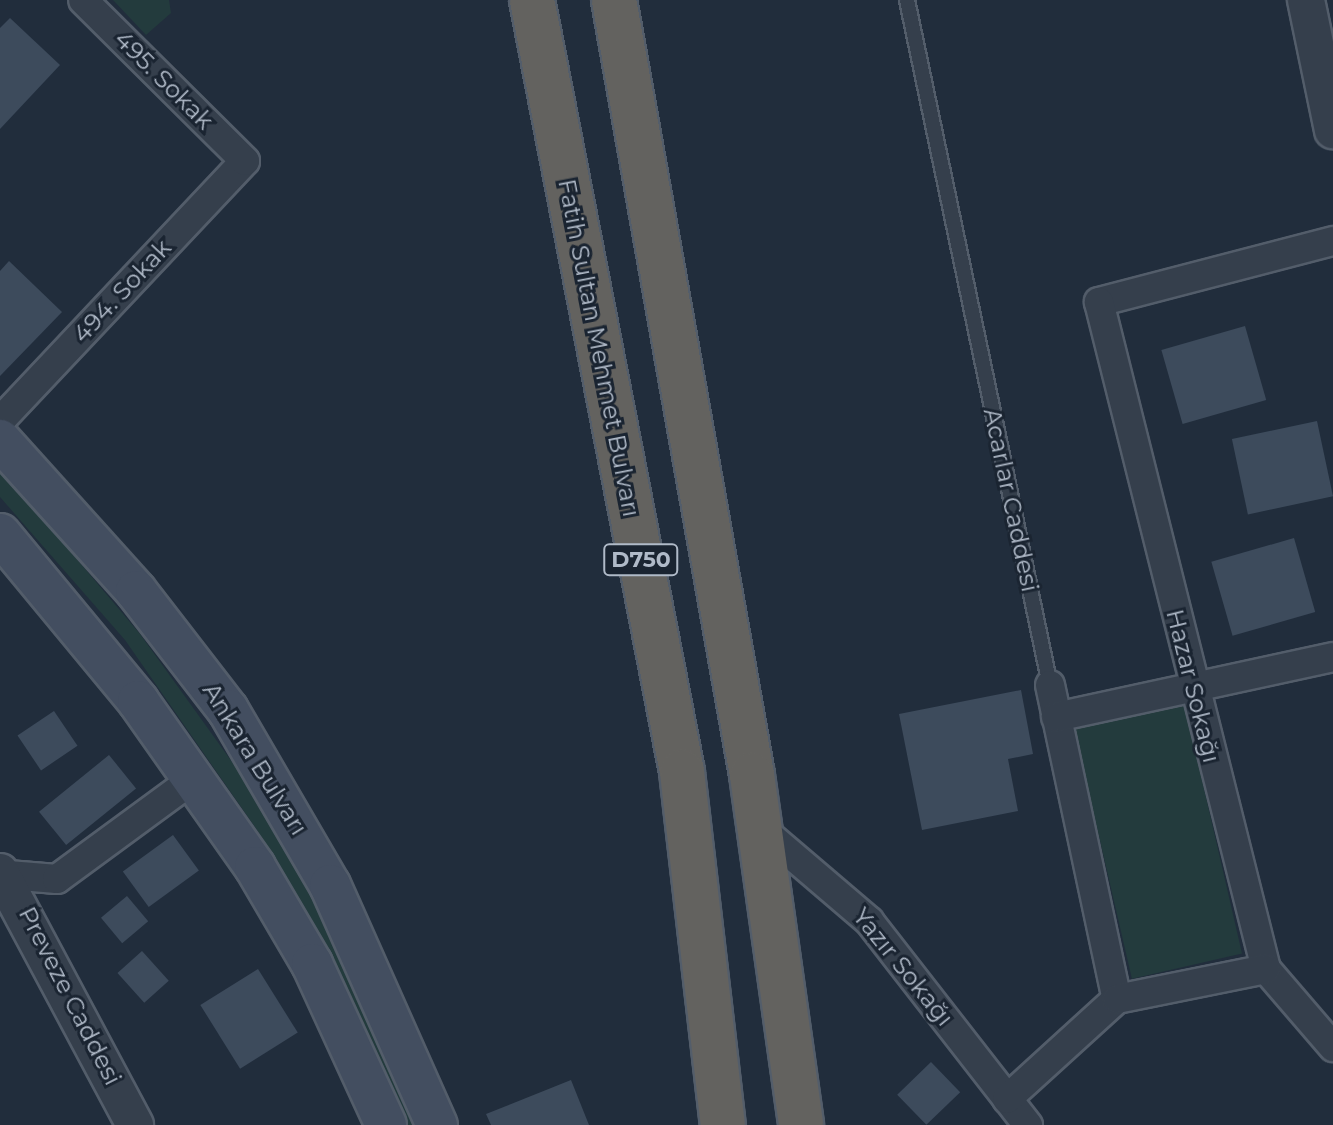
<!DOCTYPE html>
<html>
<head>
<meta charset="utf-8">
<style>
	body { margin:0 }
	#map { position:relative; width:1333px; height:1125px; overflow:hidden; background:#212d3c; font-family:Montserrat,sans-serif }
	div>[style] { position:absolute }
	.green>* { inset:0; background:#233b3d; transform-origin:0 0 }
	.building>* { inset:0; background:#3d4b5c; transform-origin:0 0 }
	.roads { filter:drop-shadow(2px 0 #535d6a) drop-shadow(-2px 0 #535d6a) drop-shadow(0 2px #535d6a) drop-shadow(0 -2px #535d6a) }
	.service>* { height:14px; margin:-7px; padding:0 7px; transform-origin:7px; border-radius:7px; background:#353f4c }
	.minor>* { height:28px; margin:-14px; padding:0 14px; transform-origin:14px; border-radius:14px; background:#353f4c }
	.tertiary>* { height:36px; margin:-18px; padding:0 18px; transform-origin:18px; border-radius:18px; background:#353f4c }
	.secondary>* { height:40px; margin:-20px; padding:0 20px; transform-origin:20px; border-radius:20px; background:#434e60 }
	.trunk>* { height:44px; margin:-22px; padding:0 22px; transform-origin:22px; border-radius:22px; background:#63625f }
	span { translate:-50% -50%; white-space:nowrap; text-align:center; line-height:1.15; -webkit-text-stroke:6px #1a2431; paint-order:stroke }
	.shield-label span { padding:2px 6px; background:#1a2431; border:2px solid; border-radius:6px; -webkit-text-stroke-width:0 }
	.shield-label { font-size:22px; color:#b0bac8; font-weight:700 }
	.street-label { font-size:24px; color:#b0bac8 }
</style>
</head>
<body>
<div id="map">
	<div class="green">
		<div style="clip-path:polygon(113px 0,169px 0,171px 13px,146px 35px)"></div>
		<div style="clip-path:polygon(0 468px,140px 634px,240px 773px,325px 920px,414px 1125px,401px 1125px,303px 911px,257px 830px,125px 640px,0 497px)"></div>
		<div style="left:1184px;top:702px;width:258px;height:113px;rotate:77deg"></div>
	</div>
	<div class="building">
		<div style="clip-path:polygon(10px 18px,60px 65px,0 129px,0 28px)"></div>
		<div style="clip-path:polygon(9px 261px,62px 312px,0 376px,0 271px)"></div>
		<div style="left:1245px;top:326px;width:77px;height:87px;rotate:74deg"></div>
		<div style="left:1317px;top:421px;width:77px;height:87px;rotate:78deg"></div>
		<div style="left:1294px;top:538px;width:77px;height:86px;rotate:74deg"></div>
		<div style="clip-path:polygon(1021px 690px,1033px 754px,1008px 759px,1018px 811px,922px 830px,899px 714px)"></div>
		<div style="left:54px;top:711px;width:42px;height:44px;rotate:56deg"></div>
		<div style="left:109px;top:755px;width:43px;height:90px;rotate:51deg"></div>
		<div style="left:173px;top:835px;width:44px;height:62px;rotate:54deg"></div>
		<div style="left:127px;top:896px;width:33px;height:34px;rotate:50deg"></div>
		<div style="left:142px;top:951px;width:40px;height:33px;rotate:48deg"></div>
		<div style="left:258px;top:969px;width:75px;height:68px;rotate:58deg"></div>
		<div style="left:931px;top:1062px;width:42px;height:47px;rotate:46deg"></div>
		<div style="clip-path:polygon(571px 1080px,589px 1125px,491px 1125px,486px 1114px)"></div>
	</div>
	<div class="roads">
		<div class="service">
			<div style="left:907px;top:0;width:700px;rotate:78.21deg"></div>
		</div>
		<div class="minor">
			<div style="left:1333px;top:241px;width:242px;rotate:165.4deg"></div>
			<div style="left:1099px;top:302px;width:688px;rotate:75.94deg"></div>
			<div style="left:1266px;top:969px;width:103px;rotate:49.3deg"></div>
			<div style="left:0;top:421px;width:357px;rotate:-46.7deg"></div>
			<div style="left:245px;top:161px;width:228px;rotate:-135.2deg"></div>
			<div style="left:1050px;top:685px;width:321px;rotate:78deg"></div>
			<div style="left:1056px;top:717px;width:283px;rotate:-12.2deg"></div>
			<div style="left:759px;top:827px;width:145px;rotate:40.5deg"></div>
			<div style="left:869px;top:921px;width:259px;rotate:52.1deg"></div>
			<div style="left:8px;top:875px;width:49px;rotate:4.7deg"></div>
			<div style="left:57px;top:879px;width:172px;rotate:-36.3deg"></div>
			<div style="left:1007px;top:1099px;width:149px;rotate:-42.3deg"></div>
			<div style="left:1117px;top:999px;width:152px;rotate:-11.4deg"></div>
		</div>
		<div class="tertiary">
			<div style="left:1306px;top:0;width:133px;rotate:78.3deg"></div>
			<div style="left:0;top:872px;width:287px;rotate:61.9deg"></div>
		</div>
		<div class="secondary">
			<div style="left:0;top:440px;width:203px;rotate:48deg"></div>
			<div style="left:136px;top:591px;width:150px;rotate:52.3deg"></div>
			<div style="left:228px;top:710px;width:203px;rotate:59.8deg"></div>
			<div style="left:330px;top:885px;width:263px;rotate:66deg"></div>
			<div style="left:0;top:534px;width:217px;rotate:50.4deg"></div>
			<div style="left:138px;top:701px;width:203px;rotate:54.8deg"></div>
			<div style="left:255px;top:867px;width:113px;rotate:59.6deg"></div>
			<div style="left:312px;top:964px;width:177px;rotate:65.3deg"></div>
		</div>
		<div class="trunk">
			<div style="left:532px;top:0;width:786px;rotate:79deg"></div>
			<div style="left:682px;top:772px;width:355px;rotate:83.4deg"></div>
			<div style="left:614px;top:0;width:787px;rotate:79.9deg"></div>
			<div style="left:752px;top:775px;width:353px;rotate:82deg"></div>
		</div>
	</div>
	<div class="shield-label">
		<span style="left:641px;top:560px">D750</span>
	</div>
	<div class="street-label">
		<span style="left:164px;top:80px;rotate:45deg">495. Sokak</span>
		<span style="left:122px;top:291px;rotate:-47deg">494. Sokak</span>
		<span style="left:599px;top:348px;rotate:79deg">Fatih Sultan Mehmet Bulvarı</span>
		<span style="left:1011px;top:500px;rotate:78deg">Acarlar Caddesi</span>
		<span style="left:1193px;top:686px;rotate:76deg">Hazar Sokağı</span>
		<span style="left:255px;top:759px;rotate:58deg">Ankara Bulvarı</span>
		<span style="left:903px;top:967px;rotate:51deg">Yazır Sokağı</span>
		<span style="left:70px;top:996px;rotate:63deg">Preveze Caddesi</span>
	</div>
</div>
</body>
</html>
